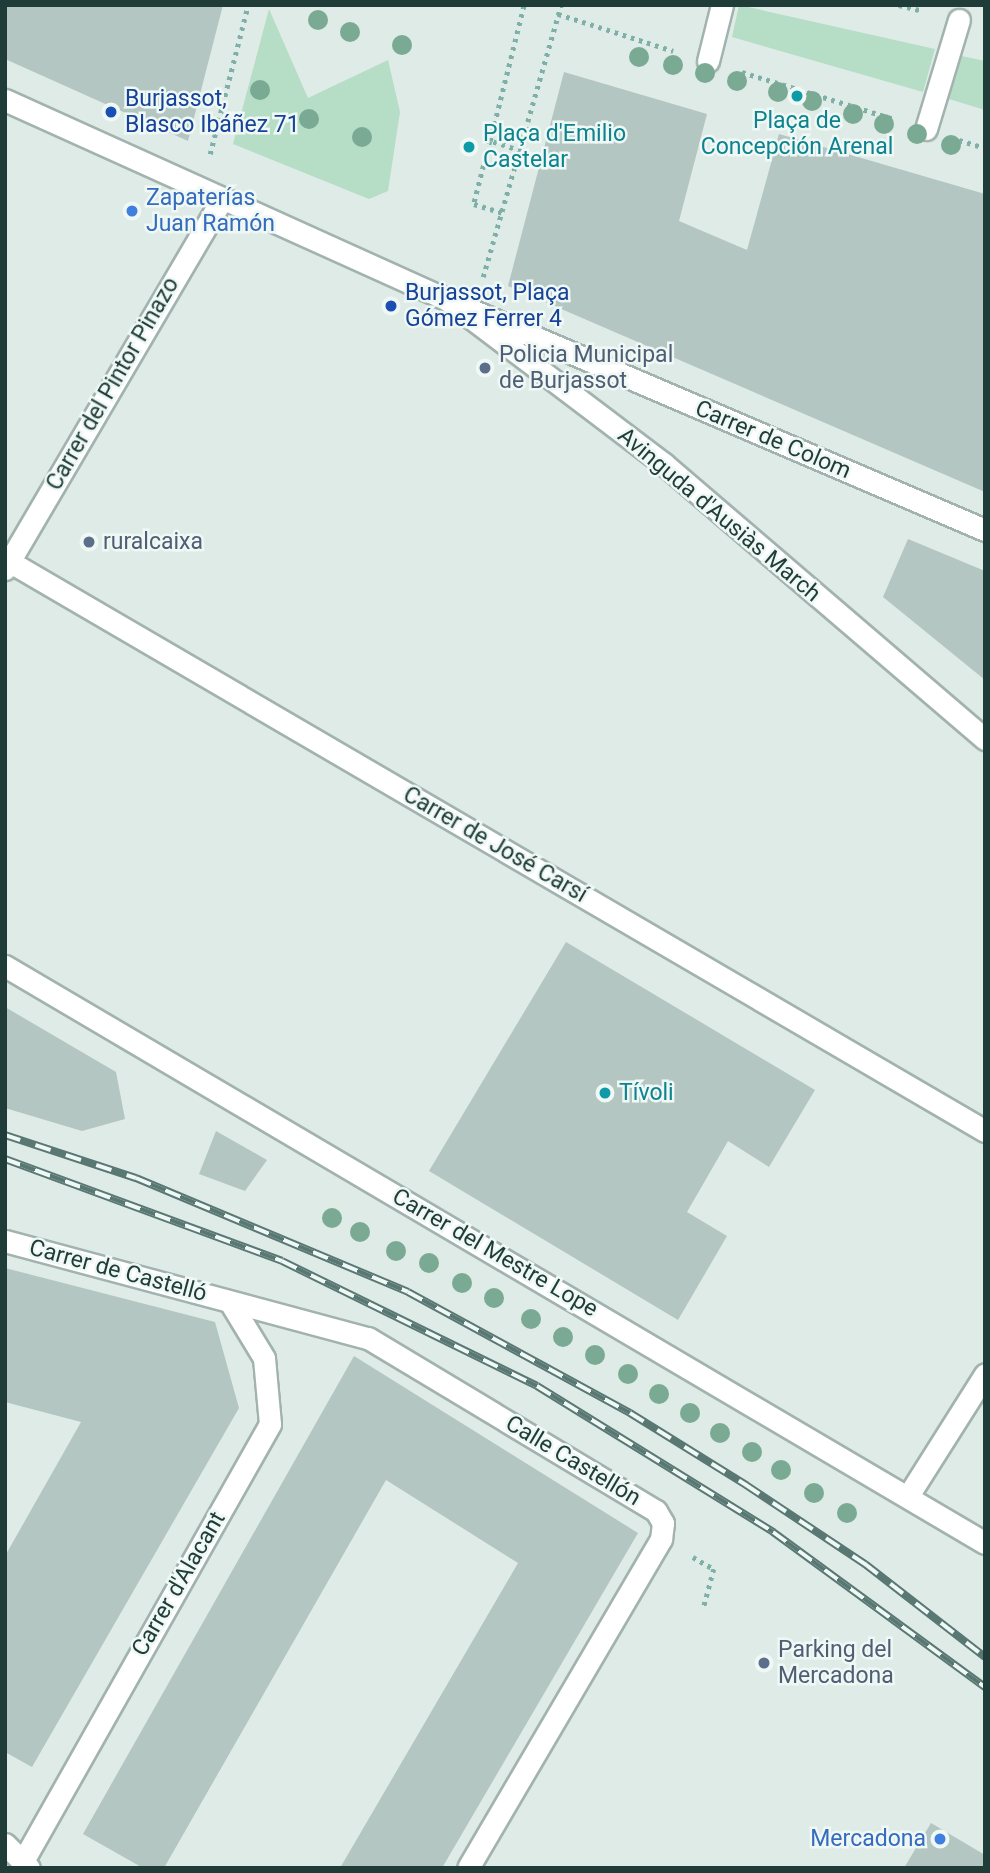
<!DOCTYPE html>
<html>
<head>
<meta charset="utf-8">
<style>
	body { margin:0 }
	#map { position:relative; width:990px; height:1873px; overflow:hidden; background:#dfebe7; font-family:Roboto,sans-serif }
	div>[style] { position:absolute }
	.green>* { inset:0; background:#b6ddc6 }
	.building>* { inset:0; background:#b4c6c1 }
	.path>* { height:4.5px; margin-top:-2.25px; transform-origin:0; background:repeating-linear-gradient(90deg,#7eb0a7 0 3.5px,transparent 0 8.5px) }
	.roads { filter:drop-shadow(2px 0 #a2b3af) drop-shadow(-2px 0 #a2b3af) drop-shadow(0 2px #a2b3af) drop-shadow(0 -2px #a2b3af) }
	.pedestrian>* { height:21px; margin:-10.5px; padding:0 10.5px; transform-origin:10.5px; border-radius:10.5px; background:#fff }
	.minor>* { height:21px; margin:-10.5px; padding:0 10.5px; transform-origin:10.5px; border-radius:10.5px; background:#fff }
	.tertiary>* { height:21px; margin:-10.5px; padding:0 10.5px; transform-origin:10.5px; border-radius:10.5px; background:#fff }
	.rail>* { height:8px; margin-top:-4px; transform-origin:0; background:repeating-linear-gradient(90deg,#eff8f4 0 16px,#597873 0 32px); box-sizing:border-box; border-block:2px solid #597873 }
	.trees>* { width:20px; height:20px; margin:-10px; border-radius:50%; background:#7aaa93 }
	.dots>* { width:19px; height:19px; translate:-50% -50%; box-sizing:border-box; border:4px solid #eff8f4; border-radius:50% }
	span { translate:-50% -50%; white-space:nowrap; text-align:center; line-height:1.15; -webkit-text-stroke:5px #eff8f4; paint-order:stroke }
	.transit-label { font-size:23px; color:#164399 }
	.left { translate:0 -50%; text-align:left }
	.culture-label { font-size:23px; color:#0d838f }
	.shop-label { font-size:23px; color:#366cbe }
	.right { translate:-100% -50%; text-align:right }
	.service-label { font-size:23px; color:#4e5e75 }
	.street-label { font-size:23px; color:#1f3c38 }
	.frame { position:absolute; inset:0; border:7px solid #1f3c38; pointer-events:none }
</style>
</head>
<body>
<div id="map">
	<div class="green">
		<div style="clip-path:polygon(739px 5px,935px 49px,923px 92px,732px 37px)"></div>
		<div style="clip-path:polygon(269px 9px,308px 98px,388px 60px,400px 112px,388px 191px,369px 199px,233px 144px)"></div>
		<div style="clip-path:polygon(962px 56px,985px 61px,985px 110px,949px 99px)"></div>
	</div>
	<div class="building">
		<div style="clip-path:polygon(5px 5px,223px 5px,188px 141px,5px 59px)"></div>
		<div style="clip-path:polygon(564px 72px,707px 114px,679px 221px,747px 250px,779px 134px,985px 194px,985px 492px,508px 286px)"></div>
		<div style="clip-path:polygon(908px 539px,985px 571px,985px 680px,883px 597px)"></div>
		<div style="clip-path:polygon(566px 942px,815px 1090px,769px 1167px,728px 1141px,687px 1212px,727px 1236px,678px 1320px,429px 1171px)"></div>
		<div style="clip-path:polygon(5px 1007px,116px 1072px,125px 1119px,82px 1131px,5px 1108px)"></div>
		<div style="clip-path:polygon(216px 1131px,267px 1160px,245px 1191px,199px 1174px)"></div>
		<div style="clip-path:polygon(5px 1268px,215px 1322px,239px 1408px,32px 1767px,5px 1752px,5px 1556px,81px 1422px,5px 1402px)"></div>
		<div style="clip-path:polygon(354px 1356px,638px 1533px,442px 1868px,340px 1868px,518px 1563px,386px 1480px,164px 1868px,143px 1868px,83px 1834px)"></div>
		<div style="clip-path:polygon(931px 1823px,985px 1855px,985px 1868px,904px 1868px)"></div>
	</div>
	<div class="path">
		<div style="left:899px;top:5px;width:25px;rotate:14deg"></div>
		<div style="left:558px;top:14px;width:121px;rotate:17.8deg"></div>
		<div style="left:742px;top:72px;width:159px;rotate:17.2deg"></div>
		<div style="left:959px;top:140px;width:27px;rotate:17deg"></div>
		<div style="left:490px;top:141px;width:65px;rotate:104.3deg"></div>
		<div style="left:474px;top:204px;width:30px;rotate:17deg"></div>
		<div style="left:521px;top:151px;width:33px;rotate:-162deg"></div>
		<div style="left:490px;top:141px;width:140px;rotate:-76deg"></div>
		<div style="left:210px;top:154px;width:154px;rotate:-75.7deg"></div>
		<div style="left:483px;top:277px;width:283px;rotate:-74deg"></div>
		<div style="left:693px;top:1557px;width:24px;rotate:30deg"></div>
		<div style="left:714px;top:1569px;width:39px;rotate:105deg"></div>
	</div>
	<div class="roads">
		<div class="pedestrian">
			<div style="left:708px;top:61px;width:58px;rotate:-76deg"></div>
			<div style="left:926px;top:129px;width:114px;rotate:-73.2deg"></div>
		</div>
		<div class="minor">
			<div style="left:462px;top:306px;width:569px;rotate:23.19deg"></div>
			<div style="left:5px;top:559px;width:1135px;rotate:30.27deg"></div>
			<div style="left:5px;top:569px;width:429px;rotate:-59.6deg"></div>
			<div style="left:5px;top:966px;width:1137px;rotate:30.49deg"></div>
			<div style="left:5px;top:1241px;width:376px;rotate:15deg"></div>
			<div style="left:368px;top:1338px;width:336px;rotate:31deg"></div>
			<div style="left:656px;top:1511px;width:14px;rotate:60deg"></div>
			<div style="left:663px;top:1523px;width:16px;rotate:97deg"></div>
			<div style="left:661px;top:1539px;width:381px;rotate:120.4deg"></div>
			<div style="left:908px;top:1496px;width:144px;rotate:-57.7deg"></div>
			<div style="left:5px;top:1844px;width:34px;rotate:45deg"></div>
			<div style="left:23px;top:1861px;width:502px;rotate:-60.52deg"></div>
			<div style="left:270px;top:1424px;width:66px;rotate:-95.2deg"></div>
			<div style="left:264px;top:1358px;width:66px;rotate:-121.3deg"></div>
		</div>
		<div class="tertiary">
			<div style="left:5px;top:100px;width:484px;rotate:24.3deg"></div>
			<div style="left:446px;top:299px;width:273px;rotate:37.1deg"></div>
			<div style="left:664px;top:464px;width:423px;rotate:40.6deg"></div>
		</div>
	</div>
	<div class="rail">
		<div style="left:5px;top:1135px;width:138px;rotate:18.2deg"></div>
		<div style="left:136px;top:1178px;width:295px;rotate:22.7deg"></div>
		<div style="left:408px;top:1292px;width:253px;rotate:28.6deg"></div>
		<div style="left:630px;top:1413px;width:137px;rotate:31.8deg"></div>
		<div style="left:746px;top:1485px;width:143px;rotate:33.6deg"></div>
		<div style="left:865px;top:1564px;width:152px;rotate:37.8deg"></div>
		<div style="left:5px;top:1159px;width:295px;rotate:20.2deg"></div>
		<div style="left:282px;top:1261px;width:284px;rotate:26.1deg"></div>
		<div style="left:537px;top:1386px;width:278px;rotate:31.7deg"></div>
		<div style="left:773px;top:1532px;width:263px;rotate:36.2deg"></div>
	</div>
	<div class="trees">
		<div style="left:318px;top:20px"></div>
		<div style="left:350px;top:32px"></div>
		<div style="left:402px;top:45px"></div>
		<div style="left:639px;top:57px"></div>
		<div style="left:673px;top:65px"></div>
		<div style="left:705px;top:73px"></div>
		<div style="left:737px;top:81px"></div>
		<div style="left:260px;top:90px"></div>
		<div style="left:778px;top:92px"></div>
		<div style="left:812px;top:101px"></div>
		<div style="left:853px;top:114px"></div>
		<div style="left:309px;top:119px"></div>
		<div style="left:884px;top:124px"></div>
		<div style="left:917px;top:134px"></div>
		<div style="left:362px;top:137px"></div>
		<div style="left:951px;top:145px"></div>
		<div style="left:332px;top:1218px"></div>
		<div style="left:360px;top:1232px"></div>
		<div style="left:396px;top:1251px"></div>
		<div style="left:429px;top:1263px"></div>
		<div style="left:462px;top:1283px"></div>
		<div style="left:494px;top:1298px"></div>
		<div style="left:531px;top:1319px"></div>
		<div style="left:563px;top:1337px"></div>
		<div style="left:595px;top:1355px"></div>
		<div style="left:628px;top:1374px"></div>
		<div style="left:659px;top:1394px"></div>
		<div style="left:690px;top:1413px"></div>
		<div style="left:720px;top:1433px"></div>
		<div style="left:752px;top:1452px"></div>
		<div style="left:781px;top:1470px"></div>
		<div style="left:814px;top:1493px"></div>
		<div style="left:847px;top:1513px"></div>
	</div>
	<div class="dots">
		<div style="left:797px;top:96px;background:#0f9aa8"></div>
		<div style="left:111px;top:112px;background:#1a4fb4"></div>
		<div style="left:469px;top:147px;background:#0f9aa8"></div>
		<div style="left:132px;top:211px;background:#3f7fe0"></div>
		<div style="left:391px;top:306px;background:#1a4fb4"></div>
		<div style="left:485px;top:368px;background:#5c6f8a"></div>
		<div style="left:89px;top:542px;background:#5c6f8a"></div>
		<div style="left:605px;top:1093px;background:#0f9aa8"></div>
		<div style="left:764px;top:1663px;background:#5c6f8a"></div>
		<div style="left:940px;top:1839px;background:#3f7fe0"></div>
	</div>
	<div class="transit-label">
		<span class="left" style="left:125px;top:112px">Burjassot,<br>Blasco Ibáñez 71</span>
		<span class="left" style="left:405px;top:306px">Burjassot, Plaça<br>Gómez Ferrer 4</span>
	</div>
	<div class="culture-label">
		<span style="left:797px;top:134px">Plaça de<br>Concepción Arenal</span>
		<span class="left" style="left:483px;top:147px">Plaça d'Emilio<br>Castelar</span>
		<span class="left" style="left:619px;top:1093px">Tívoli</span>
	</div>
	<div class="shop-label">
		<span class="left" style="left:146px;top:211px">Zapaterías<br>Juan Ramón</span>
		<span class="right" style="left:926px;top:1839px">Mercadona</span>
	</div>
	<div class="service-label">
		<span class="left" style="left:499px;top:368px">Policia Municipal<br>de Burjassot</span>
		<span class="left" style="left:103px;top:542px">ruralcaixa</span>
		<span class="left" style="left:778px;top:1663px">Parking del<br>Mercadona</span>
	</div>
	<div class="street-label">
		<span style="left:113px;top:384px;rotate:-60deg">Carrer del Pintor Pinazo</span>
		<span style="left:773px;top:440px;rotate:23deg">Carrer de Colom</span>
		<span style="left:719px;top:515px;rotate:40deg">Avinguda d'Ausiàs March</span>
		<span style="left:495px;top:845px;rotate:30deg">Carrer de José Carsí</span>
		<span style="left:495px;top:1253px;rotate:30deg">Carrer del Mestre Lope</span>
		<span style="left:118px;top:1271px;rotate:15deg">Carrer de Castelló</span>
		<span style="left:573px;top:1461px;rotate:31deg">Calle Castellón</span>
		<span style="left:179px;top:1584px;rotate:-60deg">Carrer d'Alacant</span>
	</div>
	<div class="frame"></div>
</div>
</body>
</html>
